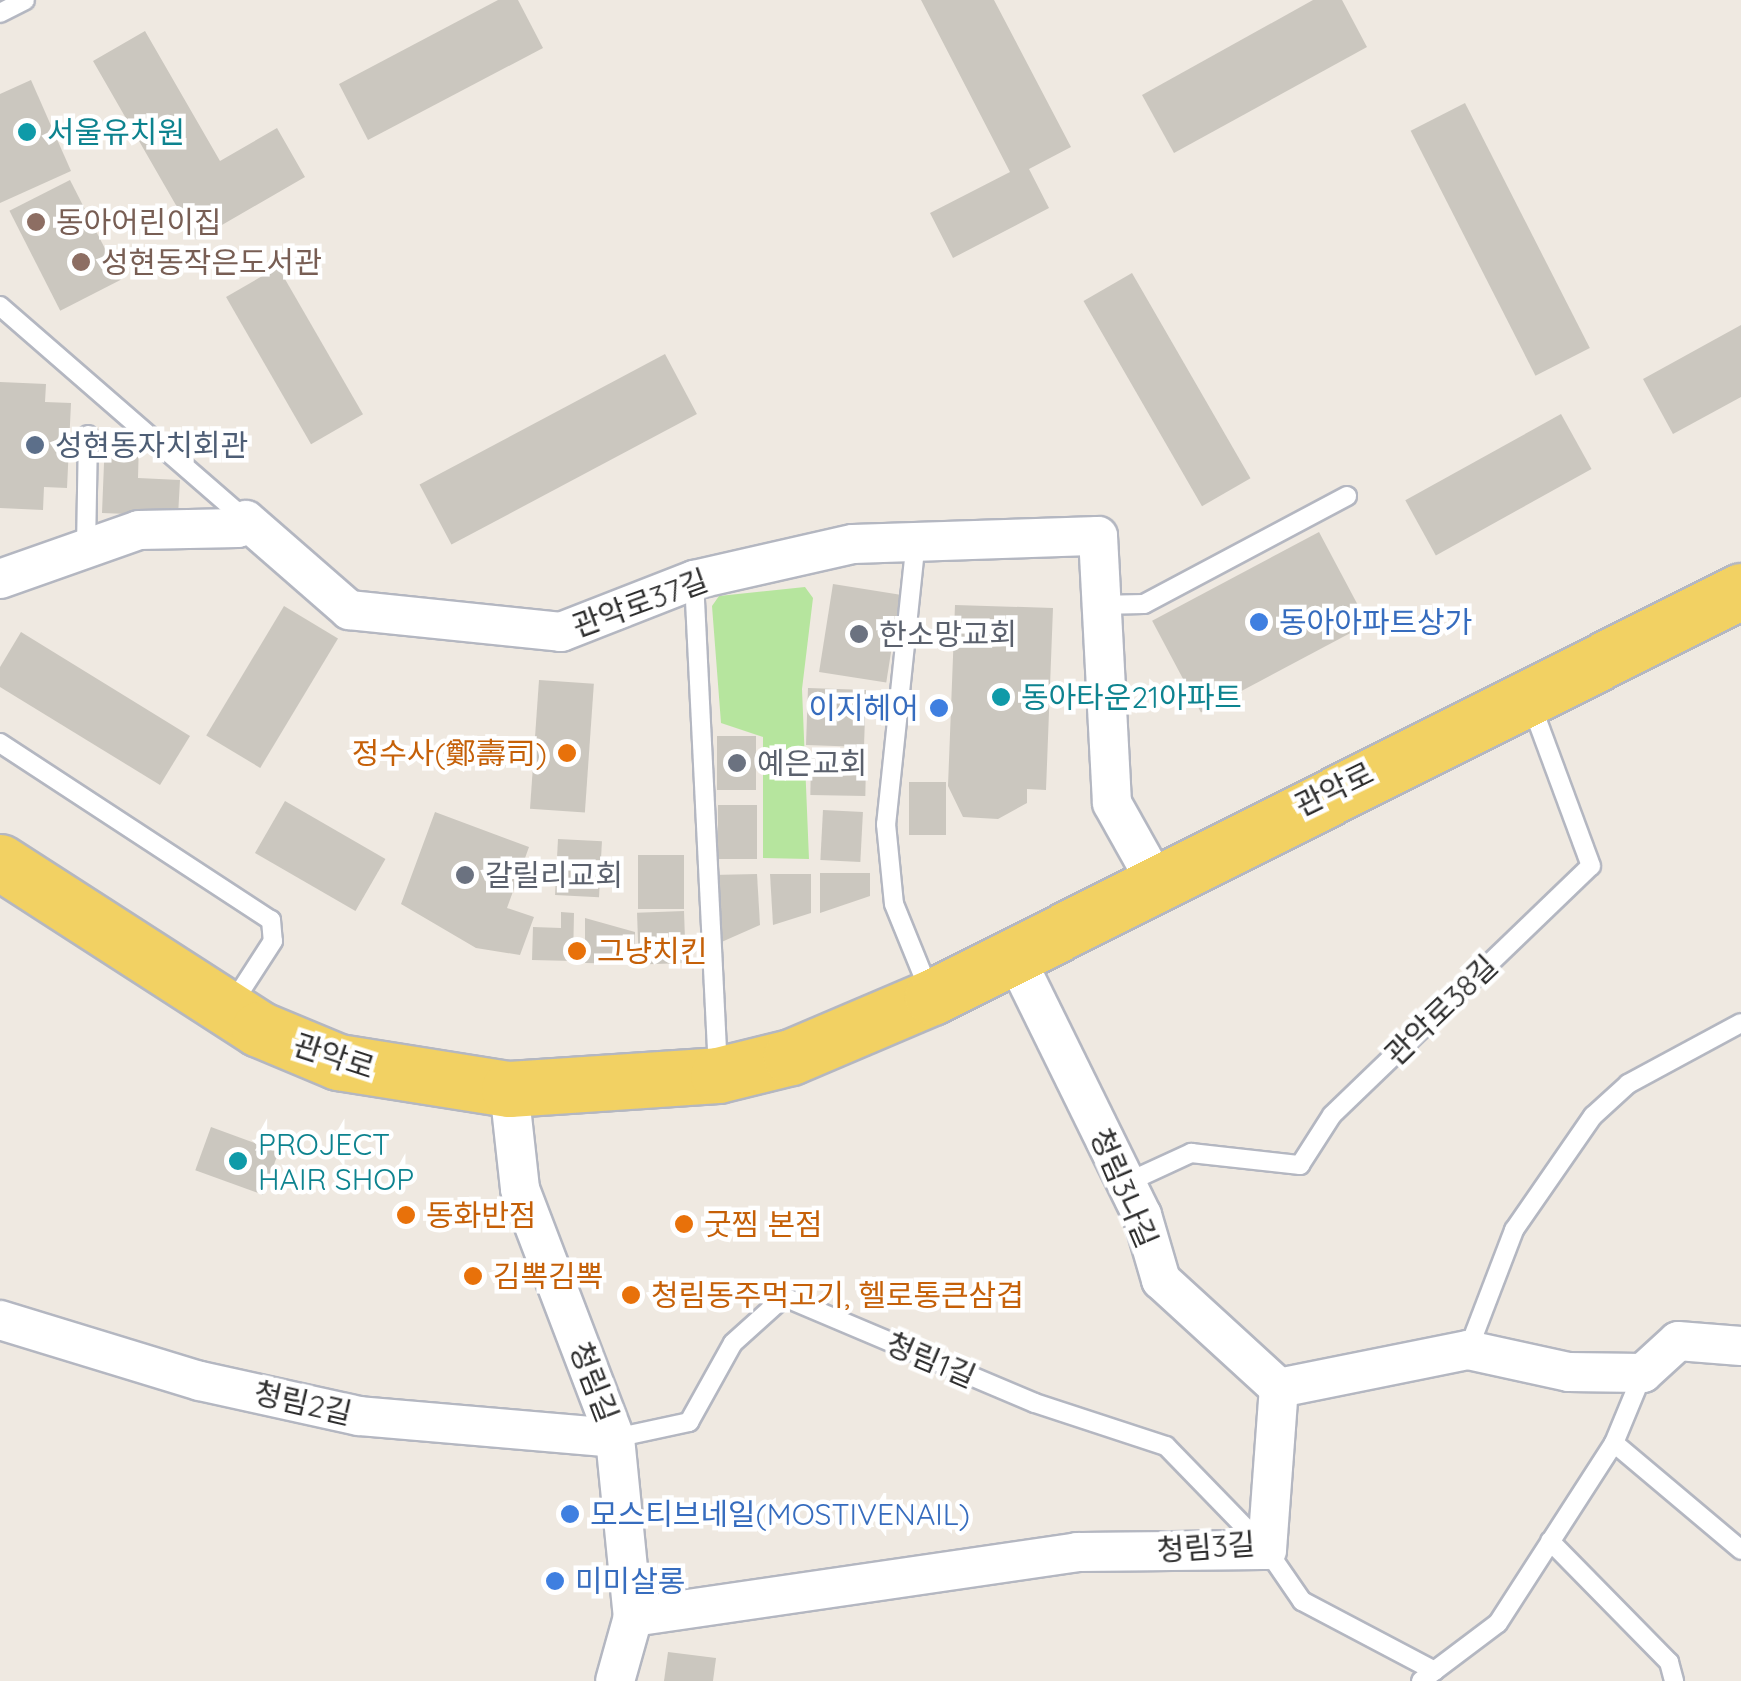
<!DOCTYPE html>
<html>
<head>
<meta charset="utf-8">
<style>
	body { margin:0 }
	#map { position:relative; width:1741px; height:1681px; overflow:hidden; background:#efe9e1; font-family:Quicksand,"Noto Sans KR",sans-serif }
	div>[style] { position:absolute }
	.green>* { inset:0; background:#b6e59e }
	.building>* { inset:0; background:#cbc7bf; transform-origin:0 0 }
	.roads { filter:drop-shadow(2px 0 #b4b7c1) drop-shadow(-2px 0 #b4b7c1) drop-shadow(0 2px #b4b7c1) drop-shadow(0 -2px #b4b7c1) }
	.service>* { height:18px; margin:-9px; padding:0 9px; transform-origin:9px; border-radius:9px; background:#fff }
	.minor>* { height:38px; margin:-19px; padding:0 19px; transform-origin:19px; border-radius:19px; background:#fff }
	.primary>* { height:55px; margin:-27.5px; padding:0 27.5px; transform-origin:27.5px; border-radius:27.5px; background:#f2d163 }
	.dots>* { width:28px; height:28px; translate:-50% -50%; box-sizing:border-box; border:5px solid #fff; border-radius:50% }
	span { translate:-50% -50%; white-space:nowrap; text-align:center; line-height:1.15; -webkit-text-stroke:9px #fff; paint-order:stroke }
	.culture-label { font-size:30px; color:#0d838f }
	.left { translate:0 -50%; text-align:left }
	.education-label { font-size:30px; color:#785e54 }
	.service-label { font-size:30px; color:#4e5e75 }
	.street-label { font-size:30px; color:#2e2e2e }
	.shop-label { font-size:30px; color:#366cbe }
	.right { translate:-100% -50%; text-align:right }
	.worship-label { font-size:30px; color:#5b616d }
	.food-label { font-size:30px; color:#c56008 }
</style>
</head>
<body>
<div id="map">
	<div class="green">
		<div style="clip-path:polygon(805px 587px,813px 598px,802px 689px,809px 859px,763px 858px,763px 737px,721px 723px,712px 606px,719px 596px)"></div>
	</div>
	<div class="building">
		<div style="clip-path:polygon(498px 0,518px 0,543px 48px,368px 140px,339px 84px)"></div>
		<div style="clip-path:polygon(921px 0,994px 0,1071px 147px,1029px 169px,1049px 208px,953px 258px,930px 213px,1010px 172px)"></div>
		<div style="clip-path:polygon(1313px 0,1342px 0,1367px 47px,1174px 153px,1142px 95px)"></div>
		<div style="clip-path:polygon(145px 31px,220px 161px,277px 128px,305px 177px,196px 240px,93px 61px)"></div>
		<div style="clip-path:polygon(31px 80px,71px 171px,0 203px,0 94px)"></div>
		<div style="left:1465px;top:103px;width:275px;height:61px;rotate:63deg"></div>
		<div style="left:70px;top:180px;width:112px;height:68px;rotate:63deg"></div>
		<div style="left:278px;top:267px;width:170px;height:60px;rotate:60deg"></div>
		<div style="left:1132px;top:273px;width:237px;height:56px;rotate:60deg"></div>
		<div style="clip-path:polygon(1741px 325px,1741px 397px,1673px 434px,1643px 379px)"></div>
		<div style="left:665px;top:354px;width:68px;height:278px;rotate:62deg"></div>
		<div style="clip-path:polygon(0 382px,46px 384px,45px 402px,71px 403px,67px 488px,44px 487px,43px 510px,0 508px)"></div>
		<div style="left:1561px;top:414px;width:63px;height:178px;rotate:61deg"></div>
		<div style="clip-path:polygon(105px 439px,139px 441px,138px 478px,180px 480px,178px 516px,102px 513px)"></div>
		<div style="left:1319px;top:532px;width:104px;height:189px;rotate:62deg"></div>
		<div style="left:833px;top:584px;width:68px;height:89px;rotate:9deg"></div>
		<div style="clip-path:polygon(955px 605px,1053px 608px,1046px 790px,1027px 789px,1027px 803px,998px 819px,963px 817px,948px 786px)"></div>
		<div style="left:284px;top:606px;width:63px;height:151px;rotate:31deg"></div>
		<div style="clip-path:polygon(21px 632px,190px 736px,160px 785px,0 687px,0 667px)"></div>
		<div style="left:539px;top:680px;width:55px;height:129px;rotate:4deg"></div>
		<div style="left:808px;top:688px;width:58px;height:57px;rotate:2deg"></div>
		<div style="left:717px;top:736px;width:39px;height:54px"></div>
		<div style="left:811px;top:757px;width:55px;height:38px;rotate:1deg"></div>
		<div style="left:909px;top:782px;width:37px;height:53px"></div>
		<div style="left:285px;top:801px;width:116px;height:60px;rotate:30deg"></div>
		<div style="left:718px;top:805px;width:39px;height:54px"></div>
		<div style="left:823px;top:810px;width:40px;height:50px;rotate:3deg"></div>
		<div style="clip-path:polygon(435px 812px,529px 847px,507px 908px,534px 917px,520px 955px,476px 948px,401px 904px)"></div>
		<div style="left:558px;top:839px;width:44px;height:56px;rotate:3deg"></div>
		<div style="left:638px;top:855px;width:46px;height:54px"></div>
		<div style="clip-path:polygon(820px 873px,870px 873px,870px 896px,820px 913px)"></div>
		<div style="clip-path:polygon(757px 874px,760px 925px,717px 944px,712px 875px)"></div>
		<div style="clip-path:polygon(770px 874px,811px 874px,811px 913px,773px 925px)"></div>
		<div style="left:684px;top:911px;width:52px;height:47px;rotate:88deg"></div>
		<div style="clip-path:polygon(561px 912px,574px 913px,573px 961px,532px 960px,533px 927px,561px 928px)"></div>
		<div style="clip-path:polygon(585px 918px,635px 932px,635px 964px,585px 963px)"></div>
		<div style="left:211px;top:1127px;width:72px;height:46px;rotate:20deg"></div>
		<div style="clip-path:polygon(668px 1652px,716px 1658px,713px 1681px,664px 1681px)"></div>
	</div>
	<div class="roads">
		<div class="service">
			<div style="left:0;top:13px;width:28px;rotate:-27deg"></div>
			<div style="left:0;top:306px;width:326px;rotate:41deg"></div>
			<div style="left:916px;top:540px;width:286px;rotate:96deg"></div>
			<div style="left:886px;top:824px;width:80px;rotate:84.3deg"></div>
			<div style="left:894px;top:904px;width:93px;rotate:67.9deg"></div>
			<div style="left:86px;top:549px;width:114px;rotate:-89deg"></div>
			<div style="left:694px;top:580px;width:489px;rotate:87.2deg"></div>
			<div style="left:1098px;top:605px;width:46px;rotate:-1.2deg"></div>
			<div style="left:1144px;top:604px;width:230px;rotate:-28deg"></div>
			<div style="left:0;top:743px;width:324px;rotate:33.2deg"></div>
			<div style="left:271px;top:920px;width:21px;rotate:85deg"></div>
			<div style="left:273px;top:941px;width:77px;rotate:122.9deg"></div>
			<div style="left:1126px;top:1183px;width:72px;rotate:-24.8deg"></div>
			<div style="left:1191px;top:1153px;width:110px;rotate:6.3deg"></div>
			<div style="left:1300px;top:1165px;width:59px;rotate:-57.4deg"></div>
			<div style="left:1332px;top:1115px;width:359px;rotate:-43.9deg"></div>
			<div style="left:1591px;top:866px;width:173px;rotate:-110.3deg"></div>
			<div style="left:1468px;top:1350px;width:129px;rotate:-69deg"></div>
			<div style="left:1514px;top:1230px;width:139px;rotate:-55.3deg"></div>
			<div style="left:1593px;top:1116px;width:47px;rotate:-42.4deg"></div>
			<div style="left:1628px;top:1084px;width:128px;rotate:-28.4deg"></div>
			<div style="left:615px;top:1438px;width:76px;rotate:-12.2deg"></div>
			<div style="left:689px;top:1422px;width:90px;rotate:-60.9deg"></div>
			<div style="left:733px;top:1343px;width:69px;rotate:-42deg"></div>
			<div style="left:784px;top:1297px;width:272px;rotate:22.9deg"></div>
			<div style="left:1035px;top:1403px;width:138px;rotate:18.2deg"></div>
			<div style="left:1166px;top:1446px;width:145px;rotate:45.8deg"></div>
			<div style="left:1267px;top:1550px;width:62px;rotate:55.5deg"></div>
			<div style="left:1302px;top:1601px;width:150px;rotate:27.8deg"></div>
			<div style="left:1614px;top:1443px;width:166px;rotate:40.1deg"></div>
			<div style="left:1550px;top:1541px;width:170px;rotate:45.5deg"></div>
			<div style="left:1669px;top:1662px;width:20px;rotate:75deg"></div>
			<div style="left:1421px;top:1681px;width:96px;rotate:-37deg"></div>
			<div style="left:1498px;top:1623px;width:214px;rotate:-57.2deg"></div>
			<div style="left:1614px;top:1443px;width:76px;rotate:-67.5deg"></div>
		</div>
		<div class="minor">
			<div style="left:0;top:579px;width:147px;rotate:-19.4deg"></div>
			<div style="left:139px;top:530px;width:99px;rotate:-1.2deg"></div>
			<div style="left:238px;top:528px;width:11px;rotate:-45deg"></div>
			<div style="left:246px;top:520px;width:137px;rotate:41.1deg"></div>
			<div style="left:349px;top:610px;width:213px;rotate:5.9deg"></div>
			<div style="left:561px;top:632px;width:143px;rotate:-21.4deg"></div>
			<div style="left:694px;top:580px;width:163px;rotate:-12.8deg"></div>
			<div style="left:853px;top:544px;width:245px;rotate:-1.9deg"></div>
			<div style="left:1098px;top:536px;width:267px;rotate:87deg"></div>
			<div style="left:1112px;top:803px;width:88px;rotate:60.8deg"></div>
			<div style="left:1013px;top:953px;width:292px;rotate:63.8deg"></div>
			<div style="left:1142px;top:1215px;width:68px;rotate:73.7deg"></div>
			<div style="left:1161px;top:1280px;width:160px;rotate:42.5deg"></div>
			<div style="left:509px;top:1089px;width:101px;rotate:83.7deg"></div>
			<div style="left:520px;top:1189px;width:267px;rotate:69.1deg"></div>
			<div style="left:615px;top:1438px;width:180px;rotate:84.3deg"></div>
			<div style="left:633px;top:1617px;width:66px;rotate:105.7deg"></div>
			<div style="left:0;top:1320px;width:209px;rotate:17deg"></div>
			<div style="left:200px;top:1381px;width:163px;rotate:12.4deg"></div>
			<div style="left:359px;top:1416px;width:257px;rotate:4.9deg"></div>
			<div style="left:1279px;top:1388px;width:193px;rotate:-11.4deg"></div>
			<div style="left:1468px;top:1350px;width:103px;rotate:12.3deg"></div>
			<div style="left:1569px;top:1372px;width:74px;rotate:0.8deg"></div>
			<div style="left:1643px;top:1373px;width:47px;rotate:-42.4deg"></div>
			<div style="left:1678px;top:1341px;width:63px;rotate:4.5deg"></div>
			<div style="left:633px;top:1617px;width:449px;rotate:-8.3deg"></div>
			<div style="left:1077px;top:1552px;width:190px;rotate:-0.6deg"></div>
			<div style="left:1267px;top:1550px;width:162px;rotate:-85.8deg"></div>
		</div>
		<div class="primary">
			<div style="left:0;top:862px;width:308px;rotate:32.8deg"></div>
			<div style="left:259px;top:1029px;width:86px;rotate:22.7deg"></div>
			<div style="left:338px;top:1062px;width:173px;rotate:9deg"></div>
			<div style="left:509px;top:1089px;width:209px;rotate:-3.8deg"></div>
			<div style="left:718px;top:1075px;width:75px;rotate:-13.9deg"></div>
			<div style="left:791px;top:1057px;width:153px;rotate:-23.1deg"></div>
			<div style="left:932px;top:997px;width:905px;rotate:-26.65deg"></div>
		</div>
	</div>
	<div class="dots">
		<div style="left:27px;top:132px;background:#0f9aa8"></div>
		<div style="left:36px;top:222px;background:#8d6e63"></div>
		<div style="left:81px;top:262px;background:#8d6e63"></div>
		<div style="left:35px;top:445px;background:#5c6f8a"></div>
		<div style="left:1259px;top:622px;background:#3f7fe0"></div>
		<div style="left:859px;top:634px;background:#6b7280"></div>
		<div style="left:1001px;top:697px;background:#0f9aa8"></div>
		<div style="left:939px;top:708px;background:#3f7fe0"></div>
		<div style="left:567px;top:753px;background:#e8710a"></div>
		<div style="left:737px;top:763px;background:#6b7280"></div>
		<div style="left:465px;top:875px;background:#6b7280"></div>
		<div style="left:577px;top:951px;background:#e8710a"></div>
		<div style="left:238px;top:1161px;background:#0f9aa8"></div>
		<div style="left:406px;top:1215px;background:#e8710a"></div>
		<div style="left:684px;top:1224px;background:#e8710a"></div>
		<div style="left:473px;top:1276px;background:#e8710a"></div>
		<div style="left:631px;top:1295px;background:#e8710a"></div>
		<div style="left:570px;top:1514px;background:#3f7fe0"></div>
		<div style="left:555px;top:1581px;background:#3f7fe0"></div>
	</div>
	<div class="culture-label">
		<span class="left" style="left:47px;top:132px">서울유치원</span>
		<span class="left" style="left:1021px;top:697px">동아타운21아파트</span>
		<span class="left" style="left:258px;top:1161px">PROJECT<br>HAIR SHOP</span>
	</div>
	<div class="education-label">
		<span class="left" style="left:56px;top:222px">동아어린이집</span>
		<span class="left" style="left:101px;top:262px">성현동작은도서관</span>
	</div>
	<div class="service-label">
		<span class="left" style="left:55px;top:445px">성현동자치회관</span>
	</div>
	<div class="street-label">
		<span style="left:640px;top:603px;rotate:-20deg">관악로37길</span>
		<span style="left:1334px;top:789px;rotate:-26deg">관악로</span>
		<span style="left:1441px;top:1010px;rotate:-44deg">관악로38길</span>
		<span style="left:334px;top:1056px;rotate:18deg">관악로</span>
		<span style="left:1124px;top:1188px;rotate:67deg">청림3나길</span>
		<span style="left:931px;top:1360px;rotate:23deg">청림1길</span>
		<span style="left:594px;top:1382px;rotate:69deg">청림길</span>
		<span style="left:303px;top:1403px;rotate:13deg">청림2길</span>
		<span style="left:1206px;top:1547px;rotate:-4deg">청림3길</span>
	</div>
	<div class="shop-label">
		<span class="left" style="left:1279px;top:622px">동아아파트상가</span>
		<span class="right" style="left:919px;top:708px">이지헤어</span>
		<span class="left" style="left:590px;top:1514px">모스티브네일(MOSTIVENAIL)</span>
		<span class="left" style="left:575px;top:1581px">미미살롱</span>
	</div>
	<div class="worship-label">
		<span class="left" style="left:879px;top:634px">한소망교회</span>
		<span class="left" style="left:757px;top:763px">예은교회</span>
		<span class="left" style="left:485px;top:875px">갈릴리교회</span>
	</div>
	<div class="food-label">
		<span class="right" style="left:547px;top:753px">정수사(鄭壽司)</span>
		<span class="left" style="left:597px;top:951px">그냥치킨</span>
		<span class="left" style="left:426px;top:1215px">동화반점</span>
		<span class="left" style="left:704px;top:1224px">굿찜 본점</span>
		<span class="left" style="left:493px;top:1276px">김뽁김뽁</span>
		<span class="left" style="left:651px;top:1295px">청림동주먹고기, 헬로통큰삼겹</span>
	</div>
</div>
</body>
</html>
